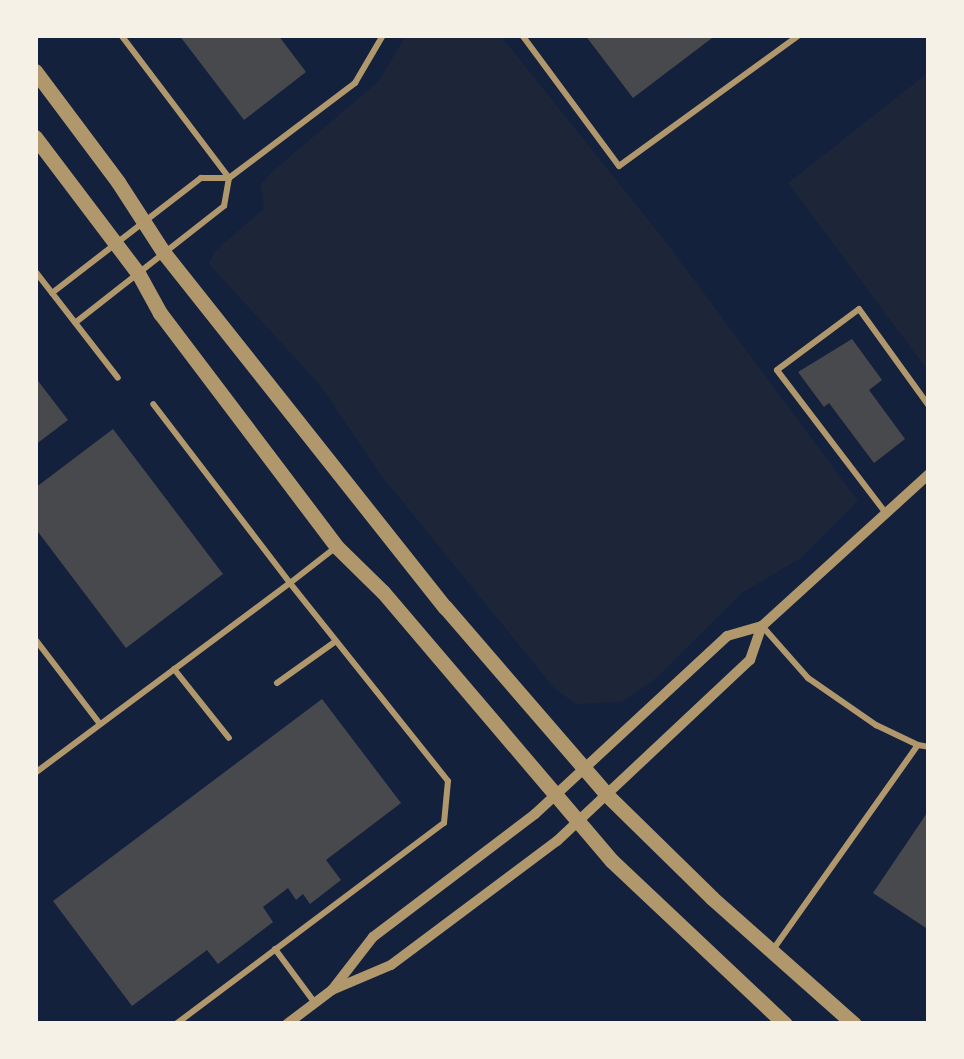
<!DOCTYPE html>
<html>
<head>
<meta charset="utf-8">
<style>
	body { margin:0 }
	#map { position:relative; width:964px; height:1059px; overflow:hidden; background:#14213d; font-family:Manrope,sans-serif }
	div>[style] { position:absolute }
	.green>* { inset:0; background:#1d2539 }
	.building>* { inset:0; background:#48494c }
	.service>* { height:6px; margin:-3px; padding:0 3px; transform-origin:3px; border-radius:3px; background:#b1986c }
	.minor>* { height:10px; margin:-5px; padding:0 5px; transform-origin:5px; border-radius:5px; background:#b1986c }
	.tertiary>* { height:15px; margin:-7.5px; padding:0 7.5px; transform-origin:7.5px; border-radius:7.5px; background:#b1986c }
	span { translate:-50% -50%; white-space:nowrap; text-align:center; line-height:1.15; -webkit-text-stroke:8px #f6f1e7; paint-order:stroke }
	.frame { position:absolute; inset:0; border:38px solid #f6f1e7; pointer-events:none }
</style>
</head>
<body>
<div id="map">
	<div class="green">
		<div style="clip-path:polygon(406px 35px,500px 35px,669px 246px,858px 501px,801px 558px,743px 592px,653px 681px,621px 702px,576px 704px,554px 688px,381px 475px,320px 385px,209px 264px,215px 251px,264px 209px,261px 184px,272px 172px,379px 81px)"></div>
		<div style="clip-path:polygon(929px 72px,929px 372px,788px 183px)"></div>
	</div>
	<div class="building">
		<div style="clip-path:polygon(179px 35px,278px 35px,306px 72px,244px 120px)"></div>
		<div style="clip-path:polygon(585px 35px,716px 35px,633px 98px)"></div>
		<div style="clip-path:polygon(852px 339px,882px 380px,869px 390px,905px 439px,874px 463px,829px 403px,824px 407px,798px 372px)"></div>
		<div style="clip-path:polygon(35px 377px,68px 420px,35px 445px)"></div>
		<div style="clip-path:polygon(113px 429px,223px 574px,126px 648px,35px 528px,35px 488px)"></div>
		<div style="clip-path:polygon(322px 699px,401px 803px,326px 860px,341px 880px,310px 904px,303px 894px,296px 900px,288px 888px,263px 907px,273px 922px,218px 964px,207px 950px,132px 1006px,53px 901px)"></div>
		<div style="clip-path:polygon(929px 810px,929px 930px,873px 893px)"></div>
	</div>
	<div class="service">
		<div style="left:121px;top:35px;width:179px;rotate:52.9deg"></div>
		<div style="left:229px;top:178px;width:158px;rotate:-37deg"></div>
		<div style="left:355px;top:83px;width:56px;rotate:-59.7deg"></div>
		<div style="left:522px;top:35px;width:163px;rotate:53.5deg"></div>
		<div style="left:619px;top:166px;width:223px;rotate:-36deg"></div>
		<div style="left:35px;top:271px;width:135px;rotate:52.2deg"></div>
		<div style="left:52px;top:293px;width:188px;rotate:-37.7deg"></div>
		<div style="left:201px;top:178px;width:28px"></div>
		<div style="left:229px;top:178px;width:28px;rotate:100deg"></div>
		<div style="left:224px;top:206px;width:189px;rotate:141.9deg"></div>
		<div style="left:885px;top:512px;width:178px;rotate:-127.3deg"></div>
		<div style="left:777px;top:370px;width:102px;rotate:-36.6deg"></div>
		<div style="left:859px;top:309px;width:120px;rotate:54.2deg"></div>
		<div style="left:763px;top:627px;width:68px;rotate:48.6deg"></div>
		<div style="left:808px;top:678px;width:83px;rotate:34.7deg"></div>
		<div style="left:876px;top:725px;width:47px;rotate:25.5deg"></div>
		<div style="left:35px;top:639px;width:107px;rotate:52.6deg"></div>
		<div style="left:174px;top:669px;width:88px;rotate:51.4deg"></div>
		<div style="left:277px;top:683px;width:72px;rotate:-35.4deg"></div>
		<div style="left:35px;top:773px;width:318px;rotate:-36.7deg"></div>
		<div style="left:290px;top:583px;width:225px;rotate:-127.4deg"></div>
		<div style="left:275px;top:949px;width:67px;rotate:53.5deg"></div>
		<div style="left:772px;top:951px;width:252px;rotate:-54.7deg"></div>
		<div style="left:918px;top:745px;width:11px;rotate:10deg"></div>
		<div style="left:176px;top:1024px;width:335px;rotate:-36.9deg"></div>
		<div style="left:444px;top:823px;width:42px;rotate:-84.6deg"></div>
		<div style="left:448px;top:781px;width:253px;rotate:-128.6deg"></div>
		<div style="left:290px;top:583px;width:58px;rotate:-38deg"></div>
	</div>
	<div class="minor">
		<div style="left:332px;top:990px;width:67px;rotate:-52.3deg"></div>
		<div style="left:373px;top:937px;width:203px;rotate:-37.2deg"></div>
		<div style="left:535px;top:814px;width:262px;rotate:-42.8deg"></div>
		<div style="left:727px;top:636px;width:36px;rotate:-16deg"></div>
		<div style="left:762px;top:626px;width:226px;rotate:-42.3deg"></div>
		<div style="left:287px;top:1024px;width:56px;rotate:-37.1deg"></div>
		<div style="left:332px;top:990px;width:64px;rotate:-23deg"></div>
		<div style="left:391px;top:965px;width:207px;rotate:-36.8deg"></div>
		<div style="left:557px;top:841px;width:265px;rotate:-43.2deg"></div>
		<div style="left:750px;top:660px;width:36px;rotate:-71deg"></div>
	</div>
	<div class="tertiary">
		<div style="left:35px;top:71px;width:139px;rotate:53.2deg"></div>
		<div style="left:118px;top:182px;width:85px;rotate:57.1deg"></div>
		<div style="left:164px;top:253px;width:452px;rotate:51.6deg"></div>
		<div style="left:445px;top:607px;width:248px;rotate:49.2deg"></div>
		<div style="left:607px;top:795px;width:147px;rotate:44.4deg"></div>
		<div style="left:712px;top:898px;width:190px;rotate:41.6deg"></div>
		<div style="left:35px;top:137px;width:171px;rotate:52.9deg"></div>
		<div style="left:138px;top:273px;width:46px;rotate:61.2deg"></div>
		<div style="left:160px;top:313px;width:293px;rotate:52.9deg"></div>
		<div style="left:337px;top:547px;width:64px;rotate:44.4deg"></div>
		<div style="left:383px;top:592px;width:353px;rotate:49.6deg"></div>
		<div style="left:612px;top:861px;width:238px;rotate:43.3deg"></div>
	</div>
	<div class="frame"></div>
</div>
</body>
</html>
